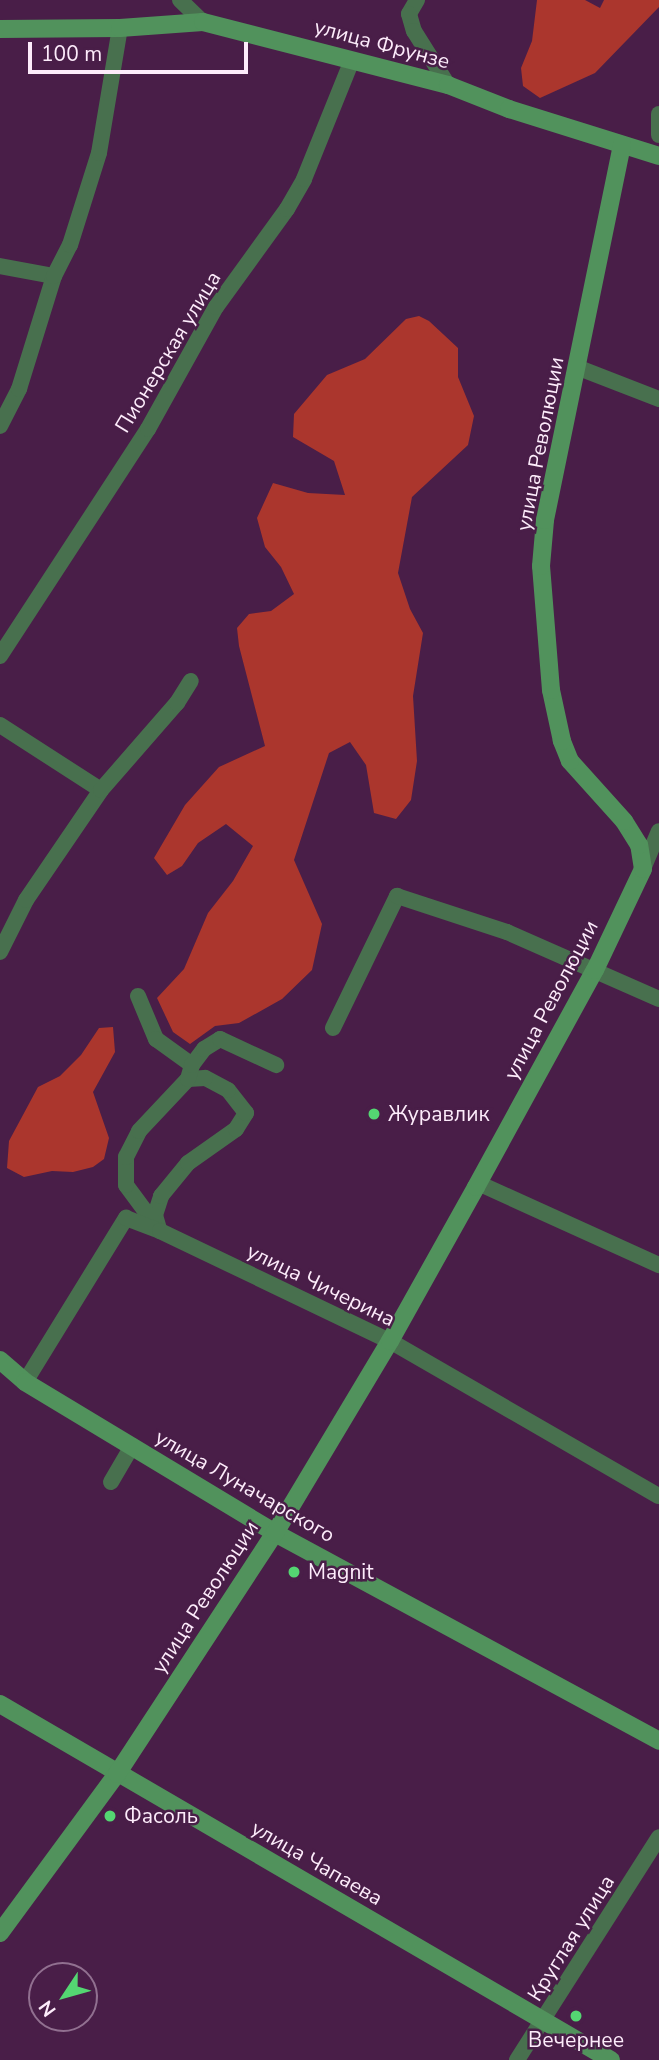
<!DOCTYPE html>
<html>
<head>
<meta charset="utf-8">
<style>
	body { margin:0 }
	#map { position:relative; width:659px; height:2060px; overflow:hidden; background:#491e48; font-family:"Nunito Sans",sans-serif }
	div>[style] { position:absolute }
	.forest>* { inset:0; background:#ab362d }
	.street>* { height:16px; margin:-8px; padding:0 8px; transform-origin:8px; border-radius:8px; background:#48704e }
	.secondary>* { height:18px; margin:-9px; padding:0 9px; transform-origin:9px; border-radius:9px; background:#51925c }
	.dots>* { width:19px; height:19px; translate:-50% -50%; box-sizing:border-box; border:4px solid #491e48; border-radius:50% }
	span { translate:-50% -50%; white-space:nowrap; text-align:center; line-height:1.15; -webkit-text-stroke:5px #491e48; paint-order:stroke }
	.street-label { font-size:21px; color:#fdecfb }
	.poi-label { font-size:21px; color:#fdecfb }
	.left { translate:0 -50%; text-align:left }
	.north { position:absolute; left:28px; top:1962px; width:70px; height:70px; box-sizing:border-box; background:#491e48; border:2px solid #917090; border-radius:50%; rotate:234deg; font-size:19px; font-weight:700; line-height:28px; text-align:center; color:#fdecfb }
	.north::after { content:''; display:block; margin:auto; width:24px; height:32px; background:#54d672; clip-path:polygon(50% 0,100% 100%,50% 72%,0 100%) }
	.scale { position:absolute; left:28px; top:42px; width:220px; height:32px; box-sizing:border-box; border:4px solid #fdecfb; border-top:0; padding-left:9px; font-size:21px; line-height:24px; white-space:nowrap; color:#fdecfb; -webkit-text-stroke:5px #491e48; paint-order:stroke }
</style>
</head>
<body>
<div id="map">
	<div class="forest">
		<div style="clip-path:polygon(537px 0,585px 0,600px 8px,604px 0,659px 0,659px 7px,595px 73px,540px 98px,523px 86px,521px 68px,532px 41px)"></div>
		<div style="clip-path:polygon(419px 316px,429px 321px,458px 348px,458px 377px,474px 416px,468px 445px,412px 497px,398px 573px,410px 609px,423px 633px,413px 696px,417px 761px,411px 800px,396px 819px,374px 813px,366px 765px,350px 742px,329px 753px,294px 860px,322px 924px,312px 970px,282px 999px,239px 1023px,215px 1026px,190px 1044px,173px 1032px,157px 998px,184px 969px,208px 913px,233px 881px,253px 846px,226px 824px,198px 843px,182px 866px,167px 875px,154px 858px,185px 805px,219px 767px,265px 746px,239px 646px,237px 628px,249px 614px,271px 611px,294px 594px,281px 567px,265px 547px,257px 518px,273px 483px,308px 493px,345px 495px,334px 461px,293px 437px,294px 414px,327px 375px,365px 359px,406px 319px)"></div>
		<div style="clip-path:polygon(113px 1027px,115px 1052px,93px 1092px,109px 1138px,104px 1159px,93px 1167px,73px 1172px,52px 1171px,24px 1177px,7px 1168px,9px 1141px,38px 1087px,60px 1076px,81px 1055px,99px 1028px)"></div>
	</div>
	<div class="street">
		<div style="left:180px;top:0;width:32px;rotate:44deg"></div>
		<div style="left:417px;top:0;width:16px;rotate:120deg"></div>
		<div style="left:409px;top:14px;width:18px;rotate:74deg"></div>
		<div style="left:414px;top:31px;width:64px;rotate:57.8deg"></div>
		<div style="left:659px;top:114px;width:21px;rotate:90deg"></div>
		<div style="left:0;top:266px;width:55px;rotate:10.5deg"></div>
		<div style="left:579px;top:368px;width:86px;rotate:21.2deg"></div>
		<div style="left:0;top:426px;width:42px;rotate:-62.8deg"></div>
		<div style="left:19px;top:389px;width:118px;rotate:-72.8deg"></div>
		<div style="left:54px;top:276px;width:35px;rotate:-63deg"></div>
		<div style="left:70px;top:245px;width:96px;rotate:-72.5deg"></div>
		<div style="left:99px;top:153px;width:127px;rotate:-80.5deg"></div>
		<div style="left:0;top:656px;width:271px;rotate:-56.9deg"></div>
		<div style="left:148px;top:429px;width:140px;rotate:-60.9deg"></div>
		<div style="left:216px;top:307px;width:121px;rotate:-54.1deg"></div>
		<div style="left:287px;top:209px;width:34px;rotate:-60deg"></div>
		<div style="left:304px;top:179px;width:128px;rotate:-68deg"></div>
		<div style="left:0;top:725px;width:120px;rotate:32.8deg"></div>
		<div style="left:643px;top:869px;width:41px;rotate:-67.2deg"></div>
		<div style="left:0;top:952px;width:58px;rotate:-63.4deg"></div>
		<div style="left:26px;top:900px;width:133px;rotate:-55.7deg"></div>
		<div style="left:101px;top:790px;width:116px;rotate:-48.9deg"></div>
		<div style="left:177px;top:703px;width:26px;rotate:-58deg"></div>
		<div style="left:138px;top:996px;width:47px;rotate:67.3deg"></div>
		<div style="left:156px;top:1039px;width:44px;rotate:35.8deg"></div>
		<div style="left:333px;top:1028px;width:147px;rotate:-64.1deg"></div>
		<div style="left:397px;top:896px;width:116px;rotate:18.1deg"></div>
		<div style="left:507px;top:932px;width:166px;rotate:23.8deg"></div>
		<div style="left:478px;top:1183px;width:199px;rotate:24.4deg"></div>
		<div style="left:159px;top:1229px;width:15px;rotate:-106deg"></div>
		<div style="left:155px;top:1215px;width:20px;rotate:-72deg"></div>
		<div style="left:161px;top:1196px;width:43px;rotate:-50.7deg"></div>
		<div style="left:188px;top:1163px;width:59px;rotate:-35.3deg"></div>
		<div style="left:236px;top:1129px;width:19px;rotate:-58deg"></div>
		<div style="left:246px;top:1113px;width:29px;rotate:-128deg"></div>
		<div style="left:228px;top:1090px;width:26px;rotate:-152deg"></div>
		<div style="left:205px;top:1078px;width:17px;rotate:177deg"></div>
		<div style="left:160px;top:1231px;width:57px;rotate:-126.5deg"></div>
		<div style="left:126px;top:1185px;width:28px;rotate:-90deg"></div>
		<div style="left:126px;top:1157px;width:29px;rotate:-63deg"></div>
		<div style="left:139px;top:1131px;width:71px;rotate:-46.7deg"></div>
		<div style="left:188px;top:1079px;width:15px;rotate:-74deg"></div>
		<div style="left:192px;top:1065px;width:20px;rotate:-53deg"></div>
		<div style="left:204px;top:1049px;width:19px;rotate:-32deg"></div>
		<div style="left:220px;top:1039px;width:62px;rotate:24.9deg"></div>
		<div style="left:25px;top:1382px;width:193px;rotate:-58.4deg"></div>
		<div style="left:126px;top:1218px;width:36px;rotate:21deg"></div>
		<div style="left:160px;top:1231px;width:255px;rotate:25.6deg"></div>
		<div style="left:390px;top:1341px;width:310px;rotate:30deg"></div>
		<div style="left:111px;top:1482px;width:42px;rotate:-59.7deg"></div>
		<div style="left:517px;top:2060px;width:264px;rotate:-57.5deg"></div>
	</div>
	<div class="secondary">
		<div style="left:0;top:29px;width:120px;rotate:-0.5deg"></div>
		<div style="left:120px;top:28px;width:83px;rotate:-4.1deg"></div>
		<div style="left:203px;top:22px;width:253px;rotate:14.4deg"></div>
		<div style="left:448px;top:85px;width:66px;rotate:21.5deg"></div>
		<div style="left:509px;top:109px;width:157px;rotate:17.4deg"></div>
		<div style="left:0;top:1360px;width:33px;rotate:41deg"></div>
		<div style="left:25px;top:1382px;width:292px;rotate:31.1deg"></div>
		<div style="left:275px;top:1533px;width:437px;rotate:28.4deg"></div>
		<div style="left:0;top:1704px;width:707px;rotate:30.23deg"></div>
		<div style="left:0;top:1933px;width:197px;rotate:-53.7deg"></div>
		<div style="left:117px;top:1774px;width:288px;rotate:-56.8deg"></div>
		<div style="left:275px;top:1533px;width:224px;rotate:-59.1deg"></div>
		<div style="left:390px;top:1341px;width:176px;rotate:-60.8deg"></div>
		<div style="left:476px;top:1187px;width:247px;rotate:-61.3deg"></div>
		<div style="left:595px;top:970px;width:112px;rotate:-64.6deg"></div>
		<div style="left:643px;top:869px;width:24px;rotate:-99deg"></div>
		<div style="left:639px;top:845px;width:28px;rotate:-122deg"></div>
		<div style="left:624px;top:821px;width:81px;rotate:-132deg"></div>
		<div style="left:570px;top:761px;width:22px;rotate:-112deg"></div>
		<div style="left:562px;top:741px;width:52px;rotate:-102.2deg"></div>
		<div style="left:551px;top:690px;width:124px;rotate:-94.6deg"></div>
		<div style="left:541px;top:566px;width:46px;rotate:-85deg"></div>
		<div style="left:545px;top:520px;width:383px;rotate:-78.4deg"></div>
	</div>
	<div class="dots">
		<div style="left:374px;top:1114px;background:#54d672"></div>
		<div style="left:294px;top:1572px;background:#54d672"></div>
		<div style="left:110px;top:1816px;background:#54d672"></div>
		<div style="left:576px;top:2016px;background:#54d672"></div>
	</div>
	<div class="street-label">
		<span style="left:382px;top:44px;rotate:15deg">улица Фрунзе</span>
		<span style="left:168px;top:352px;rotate:-59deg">Пионерская улица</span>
		<span style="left:540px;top:444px;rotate:-79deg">улица Революции</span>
		<span style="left:551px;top:1000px;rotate:-62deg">улица Революции</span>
		<span style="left:321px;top:1285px;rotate:26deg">улица Чичерина</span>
		<span style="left:245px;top:1486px;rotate:30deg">улица Луначарского</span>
		<span style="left:205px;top:1597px;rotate:-57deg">улица Революции</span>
		<span style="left:317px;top:1863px;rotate:30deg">улица Чапаева</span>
		<span style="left:571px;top:1938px;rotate:-58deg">Круглая улица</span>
	</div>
	<div class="poi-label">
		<span class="left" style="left:388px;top:1114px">Журавлик</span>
		<span class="left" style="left:308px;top:1572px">Magnit</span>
		<span class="left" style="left:124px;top:1816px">Фасоль</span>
		<span style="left:576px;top:2040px">Вечернее</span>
	</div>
	<div class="north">N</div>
	<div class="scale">100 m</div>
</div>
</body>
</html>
